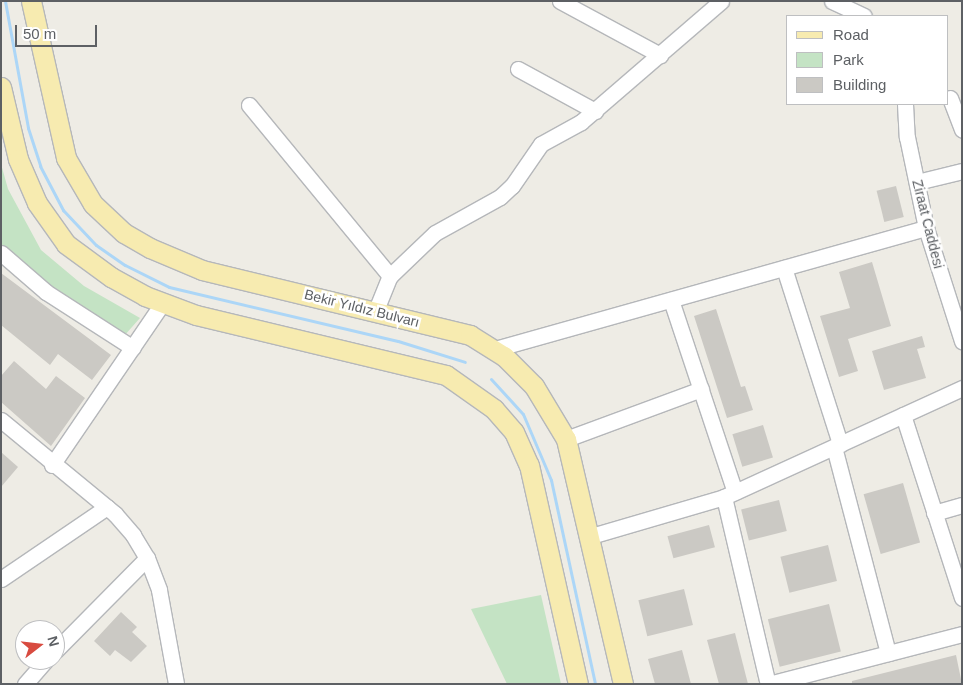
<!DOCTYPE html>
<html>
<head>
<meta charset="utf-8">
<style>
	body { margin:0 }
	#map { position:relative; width:963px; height:685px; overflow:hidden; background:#eeece5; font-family:Arial,sans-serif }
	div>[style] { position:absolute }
	.green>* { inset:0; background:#c4e3c4 }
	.stream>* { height:3px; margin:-1.5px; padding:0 1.5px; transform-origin:1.5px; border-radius:1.5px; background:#acd6f7 }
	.building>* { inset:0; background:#cbc9c4; transform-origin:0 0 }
	.roads { filter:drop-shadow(1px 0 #b5b7ba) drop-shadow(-1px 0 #b5b7ba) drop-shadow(0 1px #b5b7ba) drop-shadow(0 -1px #b5b7ba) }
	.minor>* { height:15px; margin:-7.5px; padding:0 7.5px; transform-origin:7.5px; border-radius:7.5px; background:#fff }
	.major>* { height:19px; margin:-9.5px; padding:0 9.5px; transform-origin:9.5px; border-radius:9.5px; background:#f7ebb0 }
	span { translate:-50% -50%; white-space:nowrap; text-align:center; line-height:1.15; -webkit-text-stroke:5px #fff; paint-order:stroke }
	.street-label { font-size:14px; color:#5d6064 }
	.frame { position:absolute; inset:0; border:2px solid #5d6064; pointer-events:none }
	.legend { position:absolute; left:786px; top:15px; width:162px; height:90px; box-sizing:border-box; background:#fff; border:1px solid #bebfc1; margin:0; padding:6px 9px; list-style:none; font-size:15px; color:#5d6064 }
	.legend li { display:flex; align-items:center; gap:10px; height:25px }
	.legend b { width:25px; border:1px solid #bebfc1 }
	.north { position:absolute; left:15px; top:620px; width:50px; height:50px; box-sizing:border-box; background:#fff; border:1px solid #bebfc1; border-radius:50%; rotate:74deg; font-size:14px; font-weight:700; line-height:20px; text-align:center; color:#5d6064 }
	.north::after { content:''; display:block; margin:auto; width:18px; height:22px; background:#d84b40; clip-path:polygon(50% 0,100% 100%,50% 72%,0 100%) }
	.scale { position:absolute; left:15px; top:25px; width:82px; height:22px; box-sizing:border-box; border:2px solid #5d6064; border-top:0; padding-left:6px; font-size:15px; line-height:18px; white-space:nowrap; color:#5d6064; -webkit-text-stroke:4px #fff; paint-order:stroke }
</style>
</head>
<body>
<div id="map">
	<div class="green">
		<div style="clip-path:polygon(1px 164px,8px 189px,41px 250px,84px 286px,140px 318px,124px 336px,100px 330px,1px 252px)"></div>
		<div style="clip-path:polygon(541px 595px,561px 684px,507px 684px,471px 609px)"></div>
	</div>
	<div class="stream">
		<div style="left:5px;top:1px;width:129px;rotate:79.7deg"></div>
		<div style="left:28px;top:128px;width:40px;rotate:72deg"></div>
		<div style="left:40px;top:166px;width:50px;rotate:62.4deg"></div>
		<div style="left:63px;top:210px;width:48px;rotate:46.7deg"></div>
		<div style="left:96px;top:245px;width:35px;rotate:35deg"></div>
		<div style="left:125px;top:265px;width:49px;rotate:26.6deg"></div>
		<div style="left:169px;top:287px;width:235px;rotate:13.3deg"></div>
		<div style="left:398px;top:341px;width:70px;rotate:17.4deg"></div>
		<div style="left:491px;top:379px;width:47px;rotate:47.6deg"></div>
		<div style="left:523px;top:414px;width:72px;rotate:67deg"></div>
		<div style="left:551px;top:480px;width:209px;rotate:77.8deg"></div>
	</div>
	<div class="building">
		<div style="left:896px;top:186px;width:32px;height:20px;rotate:76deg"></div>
		<div style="clip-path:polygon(872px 262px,891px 326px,848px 339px,858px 371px,839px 377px,820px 316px,850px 308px,839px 272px)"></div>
		<div style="clip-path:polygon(1px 273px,111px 355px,92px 380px,58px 354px,50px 365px,1px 325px)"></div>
		<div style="clip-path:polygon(716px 309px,741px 387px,745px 386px,753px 410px,727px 418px,694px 316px)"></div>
		<div style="clip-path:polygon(922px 336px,925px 347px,917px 349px,926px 378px,884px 390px,872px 351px)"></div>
		<div style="clip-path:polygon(14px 361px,46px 389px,56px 376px,85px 398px,51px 446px,1px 402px,1px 376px)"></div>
		<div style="left:763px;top:425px;width:34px;height:32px;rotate:73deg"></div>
		<div style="clip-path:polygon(1px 452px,18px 467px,1px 487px)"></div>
		<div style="left:903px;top:483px;width:62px;height:41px;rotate:74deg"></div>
		<div style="left:779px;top:500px;width:32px;height:39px;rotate:76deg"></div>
		<div style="left:709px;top:525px;width:23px;height:43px;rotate:75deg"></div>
		<div style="left:828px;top:545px;width:37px;height:49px;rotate:76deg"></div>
		<div style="left:684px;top:589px;width:37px;height:47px;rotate:76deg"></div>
		<div style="left:829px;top:604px;width:49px;height:63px;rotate:76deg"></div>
		<div style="clip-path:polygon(121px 612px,137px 627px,132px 632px,147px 646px,131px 662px,115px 650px,110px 656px,94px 641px)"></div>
		<div style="clip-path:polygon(735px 633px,748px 684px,719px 684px,707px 640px)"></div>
		<div style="clip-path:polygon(682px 650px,691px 684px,655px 684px,648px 659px)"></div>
		<div style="clip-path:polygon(956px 655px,962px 684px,852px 684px,852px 681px)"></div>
	</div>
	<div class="roads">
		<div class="minor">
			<div style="left:560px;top:1px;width:114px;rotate:28.4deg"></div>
			<div style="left:832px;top:1px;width:35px;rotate:25deg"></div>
			<div style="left:518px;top:69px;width:88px;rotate:28.6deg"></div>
			<div style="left:950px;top:98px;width:34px;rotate:69deg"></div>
			<div style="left:905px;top:104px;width:33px;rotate:87deg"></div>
			<div style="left:907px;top:137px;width:93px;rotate:78.2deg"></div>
			<div style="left:926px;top:228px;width:119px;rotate:72.3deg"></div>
			<div style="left:249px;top:105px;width:222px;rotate:50.5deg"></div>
			<div style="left:917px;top:182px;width:46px;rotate:-13.7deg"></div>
			<div style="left:1px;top:253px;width:60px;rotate:40.9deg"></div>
			<div style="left:46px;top:292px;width:103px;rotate:32.8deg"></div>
			<div style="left:784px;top:268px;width:185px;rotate:72.3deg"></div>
			<div style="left:671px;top:300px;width:202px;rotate:71.6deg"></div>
			<div style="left:376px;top:310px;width:37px;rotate:-68deg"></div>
			<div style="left:390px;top:276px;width:62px;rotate:-43.7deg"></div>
			<div style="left:435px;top:233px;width:74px;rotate:-29deg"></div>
			<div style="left:500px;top:197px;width:16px;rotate:-43deg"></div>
			<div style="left:512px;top:186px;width:51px;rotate:-55.4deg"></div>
			<div style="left:541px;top:144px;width:46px;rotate:-28.8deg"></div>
			<div style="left:581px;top:122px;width:185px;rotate:-40.8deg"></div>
			<div style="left:495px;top:349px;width:448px;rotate:-15.7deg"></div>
			<div style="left:903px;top:415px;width:192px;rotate:72.1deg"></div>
			<div style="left:1px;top:420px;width:148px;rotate:39.5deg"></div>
			<div style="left:115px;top:514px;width:28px;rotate:49deg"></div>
			<div style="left:133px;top:535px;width:27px;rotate:59deg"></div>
			<div style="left:147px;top:558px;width:34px;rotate:69deg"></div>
			<div style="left:159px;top:590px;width:96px;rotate:79.7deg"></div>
			<div style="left:566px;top:439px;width:144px;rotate:-20.3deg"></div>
			<div style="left:834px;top:447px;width:213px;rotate:75.3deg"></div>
			<div style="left:52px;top:465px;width:195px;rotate:-55.7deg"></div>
			<div style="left:724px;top:497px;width:192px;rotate:76.8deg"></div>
			<div style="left:934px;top:513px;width:29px;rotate:-16deg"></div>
			<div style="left:591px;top:536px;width:139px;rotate:-16.3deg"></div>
			<div style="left:724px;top:497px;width:262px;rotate:-24.6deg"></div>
			<div style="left:1px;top:579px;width:128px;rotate:-34.2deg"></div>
			<div style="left:55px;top:651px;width:131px;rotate:-45.3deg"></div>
			<div style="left:25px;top:684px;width:32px;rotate:-49deg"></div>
			<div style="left:769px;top:684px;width:199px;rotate:-14.5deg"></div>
		</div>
		<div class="major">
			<div style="left:31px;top:1px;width:161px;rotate:77.4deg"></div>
			<div style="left:66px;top:158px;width:53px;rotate:59.6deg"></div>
			<div style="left:93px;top:204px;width:42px;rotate:43.1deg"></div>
			<div style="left:124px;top:233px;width:30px;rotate:30deg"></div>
			<div style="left:150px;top:248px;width:56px;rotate:22.9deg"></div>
			<div style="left:202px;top:270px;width:276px;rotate:13.6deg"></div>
			<div style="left:470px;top:335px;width:40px;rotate:32deg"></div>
			<div style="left:504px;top:356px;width:42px;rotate:45deg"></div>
			<div style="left:534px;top:386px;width:62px;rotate:58.9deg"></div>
			<div style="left:566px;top:439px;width:252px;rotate:76.9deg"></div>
			<div style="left:1px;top:87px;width:74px;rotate:76.7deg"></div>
			<div style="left:18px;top:159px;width:48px;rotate:66.6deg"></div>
			<div style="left:37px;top:203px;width:50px;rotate:54.7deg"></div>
			<div style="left:66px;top:244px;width:56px;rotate:36.3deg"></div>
			<div style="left:111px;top:277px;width:39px;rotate:29deg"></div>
			<div style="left:145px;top:296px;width:54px;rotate:20.4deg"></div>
			<div style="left:196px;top:315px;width:257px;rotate:13.5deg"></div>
			<div style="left:446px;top:375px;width:59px;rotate:35.3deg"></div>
			<div style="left:494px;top:409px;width:30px;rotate:49deg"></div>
			<div style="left:514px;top:432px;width:36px;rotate:66deg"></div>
			<div style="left:529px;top:465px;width:224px;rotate:77.4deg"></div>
		</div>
	</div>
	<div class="street-label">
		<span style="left:928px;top:224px;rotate:76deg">Ziraat Caddesi</span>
		<span style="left:362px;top:308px;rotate:14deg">Bekir Yıldız Bulvarı</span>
	</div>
	<div class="frame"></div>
	<ul class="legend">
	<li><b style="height:6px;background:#f7ebb0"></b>Road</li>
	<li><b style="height:14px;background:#c4e3c4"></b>Park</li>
	<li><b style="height:14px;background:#cbc9c4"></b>Building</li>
	</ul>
	<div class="north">N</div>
	<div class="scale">50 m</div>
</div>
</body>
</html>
